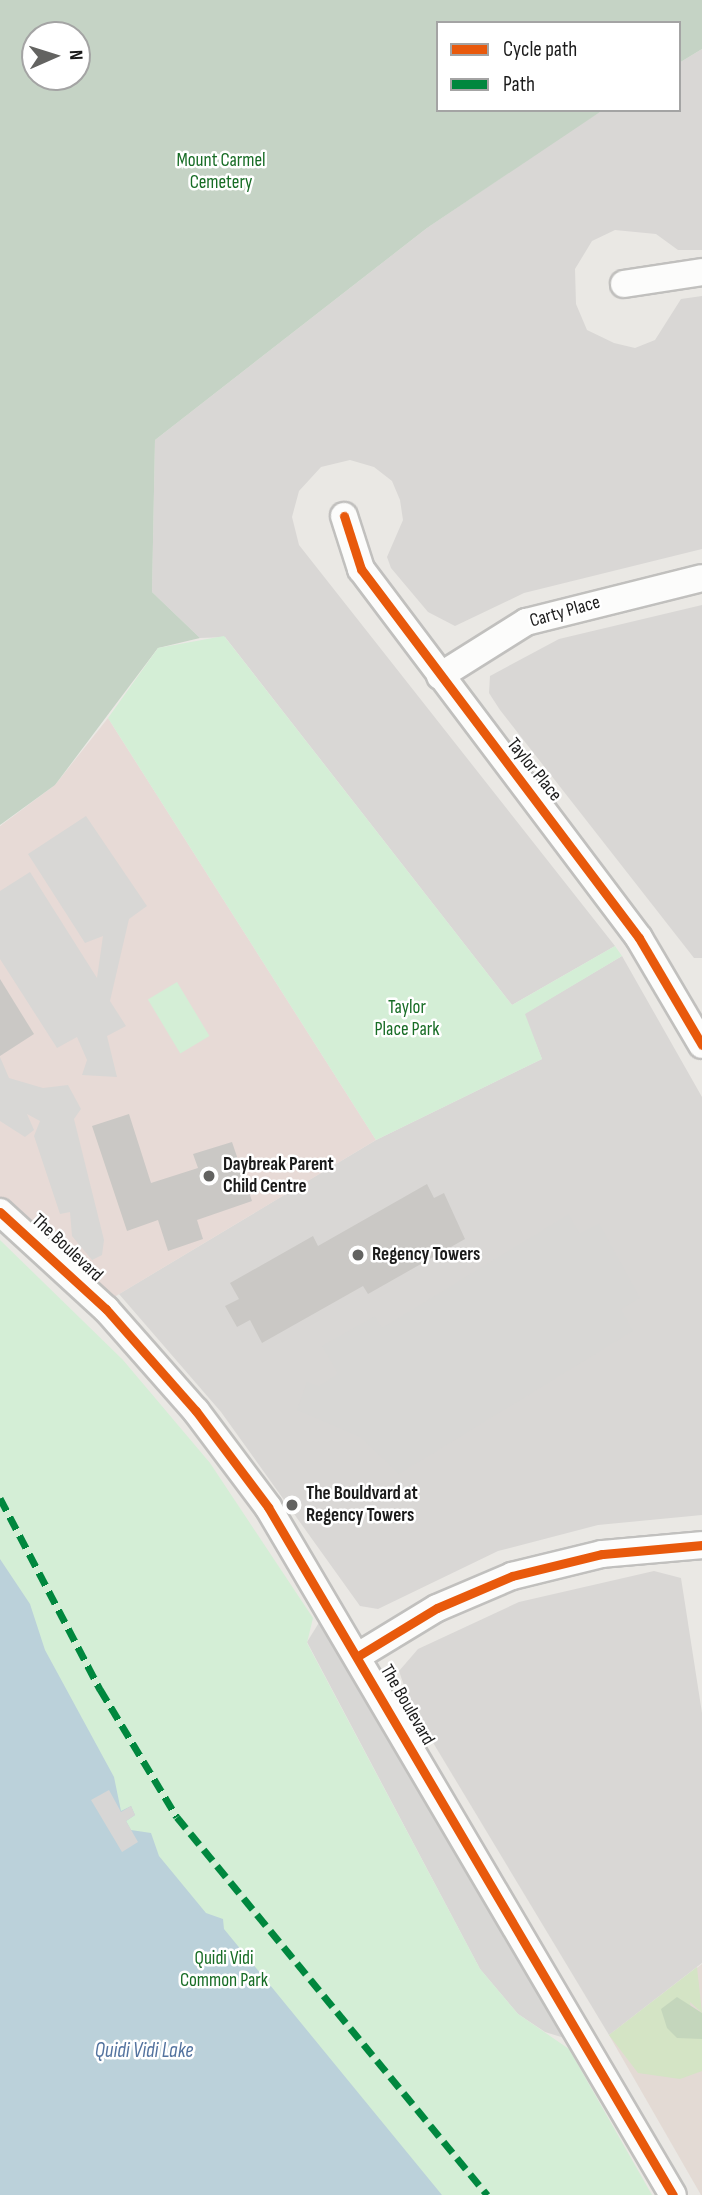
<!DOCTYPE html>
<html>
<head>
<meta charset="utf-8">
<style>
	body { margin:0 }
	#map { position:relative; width:702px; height:2195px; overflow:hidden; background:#eae8e4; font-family:"Sofia Sans Condensed",sans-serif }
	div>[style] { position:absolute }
	.residential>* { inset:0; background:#d9d7d5 }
	.commercial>* { inset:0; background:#e7dad6 }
	.religious>* { inset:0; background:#d8d7d5 }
	.military>* { inset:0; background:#e3dad4 }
	.grass>* { inset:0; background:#d4e4c5 }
	.forest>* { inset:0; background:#c4d6bc }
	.cemetery>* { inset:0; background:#c5d3c5 }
	.park>* { inset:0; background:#d4eed6; transform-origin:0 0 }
	.water>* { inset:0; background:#bbd1da }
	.pier>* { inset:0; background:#d7d6d5 }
	.building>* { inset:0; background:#cac8c5 }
	.roads { filter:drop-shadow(2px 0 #c1c0be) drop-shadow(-2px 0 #c1c0be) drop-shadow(0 2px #c1c0be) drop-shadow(0 -2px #c1c0be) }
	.minor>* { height:26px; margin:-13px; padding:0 13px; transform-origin:13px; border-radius:13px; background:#fcfcfb }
	.quiet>* { height:7px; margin-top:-3.5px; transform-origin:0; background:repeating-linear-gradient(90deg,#00873e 0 14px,transparent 0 21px) }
	.cycleway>* { height:9px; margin:-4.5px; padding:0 4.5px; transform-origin:4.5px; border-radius:4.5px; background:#e8590c }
	.dots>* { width:19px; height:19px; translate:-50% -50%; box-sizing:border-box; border:4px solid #fff; border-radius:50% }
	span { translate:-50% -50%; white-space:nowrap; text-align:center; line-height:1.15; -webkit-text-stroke:5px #fff; paint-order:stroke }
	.park-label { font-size:19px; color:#176c25 }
	.street-label { font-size:19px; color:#1b1b1b }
	.poi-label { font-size:19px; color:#1b1b1b; font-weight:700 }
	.left { translate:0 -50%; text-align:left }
	.water-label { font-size:21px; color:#53739f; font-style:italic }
	.legend { position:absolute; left:436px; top:21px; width:245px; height:91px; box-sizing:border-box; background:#fff; border:2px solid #a4a4a4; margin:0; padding:9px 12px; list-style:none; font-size:21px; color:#1b1b1b }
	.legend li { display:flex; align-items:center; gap:14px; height:35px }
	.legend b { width:35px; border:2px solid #a4a4a4 }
	.north { position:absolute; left:21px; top:21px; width:70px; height:70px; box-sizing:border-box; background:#fff; border:2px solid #a4a4a4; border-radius:50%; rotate:87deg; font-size:19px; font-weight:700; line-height:28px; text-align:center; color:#1b1b1b }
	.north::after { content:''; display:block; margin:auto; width:24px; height:32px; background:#636361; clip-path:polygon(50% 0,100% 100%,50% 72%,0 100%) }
</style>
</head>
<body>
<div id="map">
	<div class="residential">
		<div style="clip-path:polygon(702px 49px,702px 250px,678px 250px,656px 234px,615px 230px,592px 241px,575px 269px,576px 304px,587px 330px,614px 343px,635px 348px,655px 340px,681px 299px,702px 296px,702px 549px,524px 593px,455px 626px,428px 612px,391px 568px,387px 557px,403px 520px,400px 500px,392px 481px,374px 467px,350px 460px,321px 467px,299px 491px,292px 517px,299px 545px,615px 946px,512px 1005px,225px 637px,200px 638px,152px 592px,155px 440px,427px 228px,576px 127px,603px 110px,679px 110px,679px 63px)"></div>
		<div style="clip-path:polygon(702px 605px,702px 958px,694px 958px,500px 710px,489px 693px,490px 676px,559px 639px)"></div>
		<div style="clip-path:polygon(622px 956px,702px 1097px,702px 1515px,598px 1525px,498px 1551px,378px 1609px,360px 1606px,221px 1412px,119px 1294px,376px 1140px,542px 1059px,524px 1014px)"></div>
		<div style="clip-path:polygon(654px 1571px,681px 1578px,702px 1713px,702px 1963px,609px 2035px,411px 1706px,399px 1671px,418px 1649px,519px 1602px)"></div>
	</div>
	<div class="commercial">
		<div style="clip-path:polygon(108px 718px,376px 1140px,101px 1305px,0 1212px,0 826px,55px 785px)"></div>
	</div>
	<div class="religious">
		<div style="clip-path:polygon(86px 816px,147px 906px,129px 919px,110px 1001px,126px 1026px,107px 1036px,117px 1077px,82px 1075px,87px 1060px,77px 1037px,57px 1048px,0 959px,0 891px,30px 872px,97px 978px,103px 936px,85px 943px,28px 854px)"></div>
		<div style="clip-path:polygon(0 1057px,9px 1078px,43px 1088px,68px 1085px,81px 1109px,74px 1119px,104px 1240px,102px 1255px,92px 1260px,72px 1236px,70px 1212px,60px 1214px,34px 1136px,40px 1121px,27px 1114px,34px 1130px,25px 1137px,0 1121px)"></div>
		<div style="clip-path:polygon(569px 1214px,579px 1233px,599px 1223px,640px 1298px,621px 1309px,633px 1331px,399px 1474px,360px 1437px,297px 1410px,307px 1382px,319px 1386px,338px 1374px,322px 1346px,375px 1316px,382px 1328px)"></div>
		<div style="clip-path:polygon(320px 1621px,587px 2045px,545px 2032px,518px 2014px,480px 1969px,307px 1642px)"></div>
	</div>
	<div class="military">
		<div style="clip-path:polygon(702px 1964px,702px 2195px,701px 2195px,609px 2035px)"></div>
	</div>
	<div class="grass">
		<div style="clip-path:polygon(697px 1967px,702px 2013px,690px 2002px,694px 2034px,702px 2039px,702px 2071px,680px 2079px,638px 2073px,609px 2035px)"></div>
	</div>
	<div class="forest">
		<div style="clip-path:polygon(677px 1997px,702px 2013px,702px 2039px,677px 2038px,667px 2028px,661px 2009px)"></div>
	</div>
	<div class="cemetery">
		<div style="clip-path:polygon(evenodd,0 0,702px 0,702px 49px,679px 63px,679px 23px,438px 23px,438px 110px,603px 110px,427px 228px,155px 440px,152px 592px,200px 638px,158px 648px,55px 785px,0 825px,0 0,35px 35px,77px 35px,77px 77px,35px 77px,35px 35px)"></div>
	</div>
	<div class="park">
		<div style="clip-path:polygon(224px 636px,512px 1005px,615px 946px,622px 956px,525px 1014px,542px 1059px,376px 1140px,108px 718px,158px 648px)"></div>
		<div style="left:177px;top:982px;width:63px;height:34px;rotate:59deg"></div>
		<div style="clip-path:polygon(0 1240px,123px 1360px,210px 1463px,313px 1618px,307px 1643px,480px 1969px,518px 2014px,569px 2049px,652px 2195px,0 2195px)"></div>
	</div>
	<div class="water">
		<div style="clip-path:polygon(0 1559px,30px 1604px,45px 1650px,114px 1777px,121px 1811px,131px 1806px,135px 1815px,126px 1821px,131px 1830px,151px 1833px,159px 1856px,206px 1913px,223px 1919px,224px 1929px,442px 2195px,0 2195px)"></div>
	</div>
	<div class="pier">
		<div style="clip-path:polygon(109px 1790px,121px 1812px,131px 1806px,135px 1815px,126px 1821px,138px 1842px,122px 1852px,91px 1800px)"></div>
	</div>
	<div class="building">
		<div style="clip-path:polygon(0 979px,34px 1034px,0 1056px)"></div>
		<div style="clip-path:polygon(129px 1114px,151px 1183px,198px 1168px,193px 1154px,232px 1142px,252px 1201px,197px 1220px,203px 1239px,168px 1251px,158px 1220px,127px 1231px,92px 1126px)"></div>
		<div style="clip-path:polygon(427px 1184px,434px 1198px,444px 1193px,465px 1239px,368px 1294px,363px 1286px,262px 1343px,250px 1320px,237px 1327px,225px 1306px,239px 1299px,230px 1283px,313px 1236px,318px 1246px)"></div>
	</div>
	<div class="roads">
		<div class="minor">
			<div style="left:624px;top:284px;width:79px;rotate:-8.7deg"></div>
			<div style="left:344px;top:516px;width:56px;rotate:72.2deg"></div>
			<div style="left:361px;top:569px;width:462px;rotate:53deg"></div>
			<div style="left:639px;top:938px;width:124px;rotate:59.5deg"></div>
			<div style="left:440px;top:676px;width:102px;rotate:-32.1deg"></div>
			<div style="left:526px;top:622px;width:181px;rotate:-14deg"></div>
			<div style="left:0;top:1212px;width:144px;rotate:42.5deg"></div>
			<div style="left:106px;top:1309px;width:136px;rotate:48.6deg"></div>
			<div style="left:196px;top:1411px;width:120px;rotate:53.1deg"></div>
			<div style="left:268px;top:1507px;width:798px;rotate:59.52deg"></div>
			<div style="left:358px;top:1656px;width:92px;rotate:-31.3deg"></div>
			<div style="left:437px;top:1608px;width:82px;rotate:-23.1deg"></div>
			<div style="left:512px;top:1576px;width:93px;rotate:-13.7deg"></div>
			<div style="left:602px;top:1554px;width:100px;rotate:-5.1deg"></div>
		</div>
	</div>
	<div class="quiet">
		<div style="left:0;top:1498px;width:216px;rotate:62.4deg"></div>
		<div style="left:100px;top:1689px;width:149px;rotate:59deg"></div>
		<div style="left:177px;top:1817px;width:489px;rotate:50.6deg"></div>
	</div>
	<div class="cycleway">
		<div style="left:344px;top:516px;width:56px;rotate:72.2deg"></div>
		<div style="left:361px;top:569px;width:462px;rotate:53deg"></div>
		<div style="left:639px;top:938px;width:124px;rotate:59.5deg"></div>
		<div style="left:0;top:1212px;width:144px;rotate:42.5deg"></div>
		<div style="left:106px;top:1309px;width:136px;rotate:48.6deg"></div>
		<div style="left:196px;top:1411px;width:120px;rotate:53.1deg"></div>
		<div style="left:268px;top:1507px;width:798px;rotate:59.52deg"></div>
		<div style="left:358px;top:1656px;width:92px;rotate:-31.3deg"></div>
		<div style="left:437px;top:1608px;width:82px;rotate:-23.1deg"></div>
		<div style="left:512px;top:1576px;width:93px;rotate:-13.7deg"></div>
		<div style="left:602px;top:1554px;width:100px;rotate:-5.1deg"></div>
	</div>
	<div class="dots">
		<div style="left:209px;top:1176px;background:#636361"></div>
		<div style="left:358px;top:1255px;background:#636361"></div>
		<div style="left:292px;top:1505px;background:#636361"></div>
	</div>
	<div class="park-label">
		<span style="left:221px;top:172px">Mount Carmel<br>Cemetery</span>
		<span style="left:407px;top:1019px">Taylor<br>Place Park</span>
		<span style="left:224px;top:1970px">Quidi Vidi<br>Common Park</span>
	</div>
	<div class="street-label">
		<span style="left:565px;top:612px;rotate:-16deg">Carty Place</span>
		<span style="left:534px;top:770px;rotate:51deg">Taylor Place</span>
		<span style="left:67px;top:1248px;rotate:43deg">The Boulevard</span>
		<span style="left:407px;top:1705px;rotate:60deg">The Boulevard</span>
	</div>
	<div class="poi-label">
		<span class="left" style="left:223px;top:1176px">Daybreak Parent<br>Child Centre</span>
		<span class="left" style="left:372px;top:1255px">Regency Towers</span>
		<span class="left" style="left:306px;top:1505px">The Bouldvard at<br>Regency Towers</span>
	</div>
	<div class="water-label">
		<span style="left:144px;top:2051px">Quidi Vidi Lake</span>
	</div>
	<ul class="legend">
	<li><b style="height:9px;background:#e8590c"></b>Cycle path</li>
	<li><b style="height:9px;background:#00873e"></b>Path</li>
	</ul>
	<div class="north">N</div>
</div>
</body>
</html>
